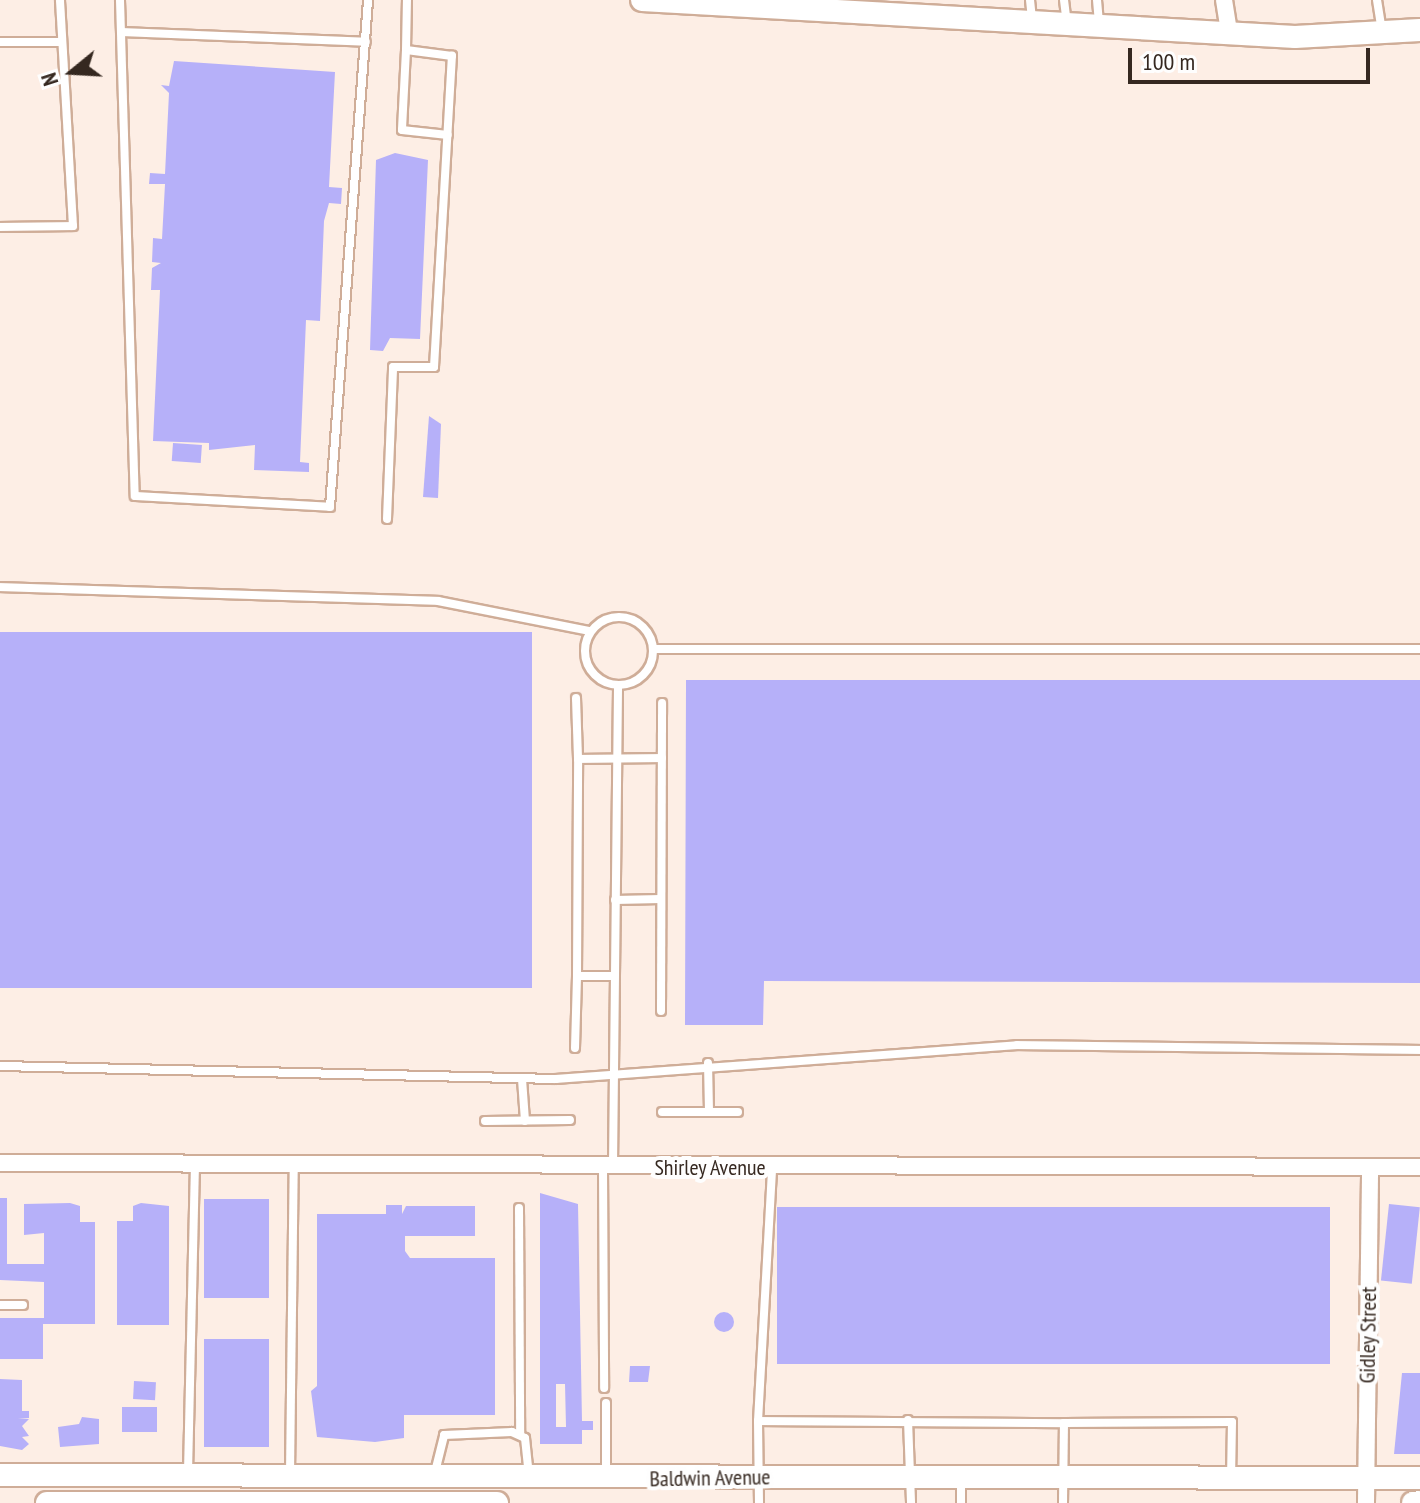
<!DOCTYPE html>
<html>
<head>
<meta charset="utf-8">
<style>
	body { margin:0 }
	#map { position:relative; width:1420px; height:1503px; overflow:hidden; background:#fdeee5; font-family:"PT Sans Narrow",sans-serif }
	div>[style] { position:absolute }
	.building>* { inset:0; background:#b6b0f9; transform-origin:0 0 }
	.round { border-radius:50% }
	.roads { filter:drop-shadow(2px 0 #cfad98) drop-shadow(-2px 0 #cfad98) drop-shadow(0 2px #cfad98) drop-shadow(0 -2px #cfad98) }
	.lane>* { height:8px; margin:-4px; padding:0 4px; transform-origin:4px; border-radius:4px; background:#fff }
	.lane>.ring { margin:-4px; padding:0; box-sizing:content-box; background:none; border:8px solid #fff; border-radius:50% }
	.street>* { height:16px; margin:-8px; padding:0 8px; transform-origin:8px; border-radius:8px; background:#fff }
	.secondary>* { height:22px; margin:-11px; padding:0 11px; transform-origin:11px; border-radius:11px; background:#fff }
	span { translate:-50% -50%; white-space:nowrap; text-align:center; line-height:1.15; -webkit-text-stroke:8px #fefefe; paint-order:stroke }
	.street-label { font-size:22px; color:#352820 }
	.north { position:absolute; left:32px; top:32px; width:80px; height:80px; -webkit-text-stroke:6px #fefefe; paint-order:stroke; rotate:252deg; font-size:22px; font-weight:700; line-height:32px; text-align:center; color:#352820 }
	.north::after { content:''; display:block; margin:auto; width:28px; height:36px; background:#352820; clip-path:polygon(50% 0,100% 100%,50% 72%,0 100%) }
	.scale { position:absolute; left:1128px; top:48px; width:242px; height:36px; box-sizing:border-box; border:4px solid #352820; border-top:0; padding-left:10px; font-size:24px; line-height:28px; white-space:nowrap; color:#352820; -webkit-text-stroke:6px #fefefe; paint-order:stroke }
</style>
</head>
<body>
<div id="map">
	<div class="building">
		<div style="clip-path:polygon(174px 61px,335px 72px,329px 187px,342px 188px,341px 204px,329px 203px,324px 221px,320px 321px,306px 320px,300px 462px,309px 463px,309px 472px,254px 470px,255px 445px,209px 450px,209px 443px,153px 441px,160px 290px,151px 290px,152px 268px,161px 263px,152px 262px,153px 238px,162px 239px,165px 184px,149px 184px,150px 173px,165px 174px,169px 93px,161px 85px,169px 86px)"></div>
		<div style="clip-path:polygon(395px 153px,428px 160px,420px 339px,390px 338px,383px 351px,370px 350px,376px 160px)"></div>
		<div style="clip-path:polygon(429px 416px,441px 424px,438px 498px,423px 497px)"></div>
		<div style="left:173px;top:443px;width:29px;height:18px;rotate:4deg"></div>
		<div style="left:0;top:632px;width:532px;height:356px"></div>
		<div style="clip-path:polygon(686px 680px,1420px 680px,1420px 983px,764px 981px,763px 1025px,685px 1025px)"></div>
		<div style="clip-path:polygon(evenodd,540px 1193px,578px 1204px,582px 1421px,593px 1421px,593px 1430px,582px 1430px,582px 1444px,540px 1444px,540px 1193px,556px 1384px,565px 1384px,566px 1427px,556px 1427px,556px 1384px)"></div>
		<div style="clip-path:polygon(0 1198px,7px 1198px,7px 1264px,44px 1264px,44px 1233px,24px 1235px,24px 1204px,70px 1203px,80px 1206px,80px 1222px,95px 1222px,95px 1324px,43px 1324px,43px 1359px,0 1359px,0 1318px,44px 1318px,44px 1282px,0 1280px)"></div>
		<div style="left:204px;top:1199px;width:65px;height:99px"></div>
		<div style="clip-path:polygon(141px 1203px,169px 1206px,169px 1325px,117px 1325px,117px 1221px,133px 1221px,133px 1206px)"></div>
		<div style="left:1389px;top:1204px;width:31px;height:77px;rotate:6deg"></div>
		<div style="clip-path:polygon(386px 1205px,402px 1205px,402px 1214px,406px 1206px,475px 1206px,475px 1236px,405px 1236px,405px 1251px,410px 1258px,495px 1258px,495px 1415px,404px 1415px,404px 1438px,375px 1442px,317px 1437px,311px 1391px,317px 1386px,317px 1214px,386px 1214px)"></div>
		<div style="left:777px;top:1207px;width:553px;height:157px"></div>
		<div class="round" style="left:714px;top:1312px;width:20px;height:20px"></div>
		<div style="left:204px;top:1339px;width:65px;height:108px"></div>
		<div style="clip-path:polygon(630px 1366px,650px 1366px,648px 1382px,629px 1382px)"></div>
		<div style="clip-path:polygon(1402px 1373px,1420px 1373px,1420px 1454px,1394px 1454px)"></div>
		<div style="clip-path:polygon(0 1379px,22px 1380px,22px 1411px,29px 1411px,29px 1418px,18px 1418px,29px 1419px,22px 1426px,29px 1436px,22px 1437px,29px 1444px,22px 1450px,0 1446px)"></div>
		<div style="left:134px;top:1381px;width:22px;height:18px;rotate:3deg"></div>
		<div style="left:122px;top:1407px;width:35px;height:25px"></div>
		<div style="clip-path:polygon(82px 1417px,99px 1419px,99px 1444px,60px 1447px,58px 1427px,79px 1424px)"></div>
	</div>
	<div class="roads">
		<div class="lane">
			<div style="left:120px;top:0;width:496px;rotate:88.3deg"></div>
			<div style="left:135px;top:496px;width:195px;rotate:3.2deg"></div>
			<div style="left:330px;top:507px;width:508px;rotate:-85.71deg"></div>
			<div style="left:1030px;top:0;width:19px;rotate:84deg"></div>
			<div style="left:1064px;top:0;width:23px;rotate:83deg"></div>
			<div style="left:1097px;top:0;width:23px;rotate:85deg"></div>
			<div style="left:1377px;top:0;width:30px;rotate:81deg"></div>
			<div style="left:121px;top:32px;width:245px;rotate:2.3deg"></div>
			<div style="left:0;top:42px;width:62px"></div>
			<div style="left:406px;top:50px;width:80px;rotate:92.9deg"></div>
			<div style="left:402px;top:130px;width:46px;rotate:6.2deg"></div>
			<div style="left:0;top:227px;width:73px;rotate:-0.8deg"></div>
			<div style="left:73px;top:226px;width:226px;rotate:-93.3deg"></div>
			<div style="left:387px;top:519px;width:152px;rotate:-87.7deg"></div>
			<div style="left:393px;top:367px;width:41px"></div>
			<div style="left:434px;top:367px;width:312px;rotate:-86.7deg"></div>
			<div style="left:452px;top:56px;width:46px;rotate:-172.6deg"></div>
			<div style="left:406px;top:50px;width:50px;rotate:-88.9deg"></div>
			<div style="left:0;top:587px;width:438px;rotate:1.8deg"></div>
			<div style="left:438px;top:601px;width:155px;rotate:11.2deg"></div>
			<div class="ring" style="left:585px;top:617px;width:60px;height:60px"></div>
			<div style="left:653px;top:649px;width:767px"></div>
			<div style="left:576px;top:698px;width:61px;rotate:88.1deg"></div>
			<div style="left:615px;top:900px;width:46px;rotate:-1.2deg"></div>
			<div style="left:614px;top:976px;width:37px;rotate:180deg"></div>
			<div style="left:577px;top:976px;width:217px;rotate:-89.7deg"></div>
			<div style="left:578px;top:759px;width:84px;rotate:-0.7deg"></div>
			<div style="left:661px;top:1011px;width:308px;rotate:-89.8deg"></div>
			<div style="left:575px;top:1048px;width:72px;rotate:-88.4deg"></div>
			<div style="left:708px;top:1063px;width:49px;rotate:88.8deg"></div>
			<div style="left:0;top:1066px;width:556px;rotate:1.34deg"></div>
			<div style="left:556px;top:1079px;width:462px;rotate:-4.2deg"></div>
			<div style="left:1017px;top:1045px;width:403px;rotate:0.7deg"></div>
			<div style="left:522px;top:1079px;width:42px;rotate:85.9deg"></div>
			<div style="left:662px;top:1112px;width:76px"></div>
			<div style="left:485px;top:1121px;width:85px;rotate:-0.7deg"></div>
			<div style="left:613px;top:1166px;width:481px;rotate:-89.4deg"></div>
			<div style="left:603px;top:1167px;width:221px;rotate:89.7deg"></div>
			<div style="left:519px;top:1208px;width:225px;rotate:89.7deg"></div>
			<div style="left:0;top:1305px;width:23px"></div>
			<div style="left:606px;top:1403px;width:70px;rotate:90deg"></div>
			<div style="left:908px;top:1420px;width:83px;rotate:87.9deg"></div>
			<div style="left:758px;top:1421px;width:253px;rotate:-86.8deg"></div>
			<div style="left:188px;top:1472px;width:308px;rotate:-88.7deg"></div>
			<div style="left:435px;top:1472px;width:38px;rotate:-76deg"></div>
			<div style="left:444px;top:1435px;width:68px;rotate:-2.5deg"></div>
			<div style="left:512px;top:1432px;width:14px;rotate:25deg"></div>
			<div style="left:525px;top:1438px;width:37px;rotate:84deg"></div>
			<div style="left:290px;top:1473px;width:308px;rotate:-89.3deg"></div>
			<div style="left:961px;top:1480px;width:23px;rotate:90deg"></div>
			<div style="left:759px;top:1503px;width:82px;rotate:-90.7deg"></div>
			<div style="left:758px;top:1421px;width:306px;rotate:0.4deg"></div>
			<div style="left:1063px;top:1503px;width:80px;rotate:-89.3deg"></div>
			<div style="left:1064px;top:1423px;width:168px;rotate:-0.3deg"></div>
			<div style="left:1232px;top:1422px;width:55px;rotate:91deg"></div>
		</div>
		<div class="street">
			<div style="left:1224px;top:0;width:33px;rotate:81deg"></div>
			<div style="left:0;top:1163px;width:1420px;rotate:0.16deg"></div>
			<div style="left:1366px;top:1503px;width:336px;rotate:-89.3deg"></div>
		</div>
		<div class="secondary">
			<div style="left:642px;top:0;width:654px;rotate:3.24deg"></div>
			<div style="left:1295px;top:37px;width:125px;rotate:-3.2deg"></div>
			<div style="left:0;top:1475px;width:1420px;rotate:0.12deg"></div>
			<div style="left:47px;top:1503px;width:450px"></div>
			<div style="left:1413px;top:1503px;width:7px;rotate:-8deg"></div>
		</div>
	</div>
	<div class="street-label">
		<span style="left:710px;top:1168px">Shirley Avenue</span>
		<span style="left:1368px;top:1335px;rotate:-89deg">Gidley Street</span>
		<span style="left:710px;top:1478px;rotate:-1deg">Baldwin Avenue</span>
	</div>
	<div class="north">N</div>
	<div class="scale">100 m</div>
</div>
</body>
</html>
